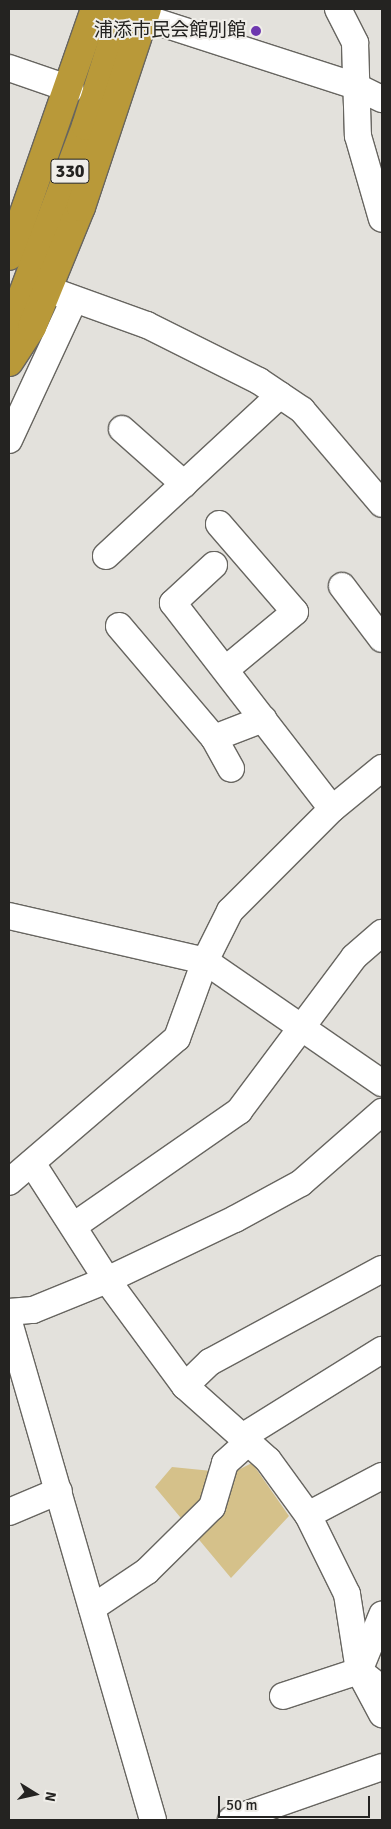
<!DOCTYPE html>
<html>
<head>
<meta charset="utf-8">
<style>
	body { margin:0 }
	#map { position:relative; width:391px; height:1829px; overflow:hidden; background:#e3e1dc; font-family:Signika,"Noto Sans JP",sans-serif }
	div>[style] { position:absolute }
	.green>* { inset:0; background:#d5c18a }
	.roads { filter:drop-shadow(1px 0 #676560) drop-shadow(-1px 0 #676560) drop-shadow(0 1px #676560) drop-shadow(0 -1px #676560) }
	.minor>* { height:26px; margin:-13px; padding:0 13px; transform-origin:13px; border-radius:13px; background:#fff }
	.highway>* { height:28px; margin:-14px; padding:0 14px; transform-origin:14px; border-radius:14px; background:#b99939 }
	.dots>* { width:14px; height:14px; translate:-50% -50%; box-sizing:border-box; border:2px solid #f0eee9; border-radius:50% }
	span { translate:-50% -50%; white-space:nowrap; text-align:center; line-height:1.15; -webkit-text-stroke:4px #f0eee9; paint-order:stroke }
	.shield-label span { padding:1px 4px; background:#f0eee9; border:1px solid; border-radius:4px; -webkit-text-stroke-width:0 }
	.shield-label { font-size:18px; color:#242321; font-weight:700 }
	.poi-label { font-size:19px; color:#242321 }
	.right { translate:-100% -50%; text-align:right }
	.frame { position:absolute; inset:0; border:10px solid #242321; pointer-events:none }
	.north { position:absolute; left:10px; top:1769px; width:50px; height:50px; -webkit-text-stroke:4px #f0eee9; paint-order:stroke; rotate:100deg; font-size:14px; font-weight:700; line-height:20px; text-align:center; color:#242321 }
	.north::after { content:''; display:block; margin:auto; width:18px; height:22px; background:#242321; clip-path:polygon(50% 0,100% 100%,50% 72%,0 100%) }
	.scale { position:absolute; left:218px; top:1796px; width:152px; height:22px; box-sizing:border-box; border:2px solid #242321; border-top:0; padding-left:6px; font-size:15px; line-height:18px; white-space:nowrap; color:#242321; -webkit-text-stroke:4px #f0eee9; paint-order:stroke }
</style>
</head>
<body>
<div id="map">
	<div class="green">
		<div style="clip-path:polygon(252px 1463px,289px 1516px,231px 1578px,155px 1487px,172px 1467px,232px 1473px)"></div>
	</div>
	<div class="roads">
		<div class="minor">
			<div style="left:338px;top:9px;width:38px;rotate:63deg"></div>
			<div style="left:355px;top:43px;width:93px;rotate:88.2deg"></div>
			<div style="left:358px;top:136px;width:86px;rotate:73.9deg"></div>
			<div style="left:145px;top:18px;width:221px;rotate:17.9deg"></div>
			<div style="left:355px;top:86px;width:30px;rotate:26deg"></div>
			<div style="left:9px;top:68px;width:65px;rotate:19deg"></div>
			<div style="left:47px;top:289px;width:106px;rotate:19.8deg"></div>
			<div style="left:147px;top:325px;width:125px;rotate:26.6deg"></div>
			<div style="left:259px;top:381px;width:52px;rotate:34deg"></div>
			<div style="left:302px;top:410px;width:123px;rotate:49.6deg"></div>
			<div style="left:122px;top:429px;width:83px;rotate:41.6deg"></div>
			<div style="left:9px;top:440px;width:154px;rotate:-65.1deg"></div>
			<div style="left:219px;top:524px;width:116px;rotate:49.2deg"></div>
			<div style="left:295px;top:612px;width:89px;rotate:140.4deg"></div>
			<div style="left:106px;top:556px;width:237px;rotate:-42.8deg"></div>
			<div style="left:214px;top:565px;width:56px;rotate:137.2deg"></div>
			<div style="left:173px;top:603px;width:260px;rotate:52.3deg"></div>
			<div style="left:342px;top:586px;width:66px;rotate:53deg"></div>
			<div style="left:119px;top:626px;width:147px;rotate:49.7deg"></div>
			<div style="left:214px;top:738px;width:53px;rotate:-21.2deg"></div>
			<div style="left:214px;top:738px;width:35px;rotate:61deg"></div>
			<div style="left:9px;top:916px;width:201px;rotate:12.9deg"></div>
			<div style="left:205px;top:961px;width:215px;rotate:34.6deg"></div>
			<div style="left:32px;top:1163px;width:139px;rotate:57.3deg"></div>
			<div style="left:107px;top:1280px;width:132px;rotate:53.7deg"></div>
			<div style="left:185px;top:1386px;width:111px;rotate:41.7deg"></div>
			<div style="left:268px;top:1460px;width:68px;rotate:54deg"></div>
			<div style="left:308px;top:1515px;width:88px;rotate:63.7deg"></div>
			<div style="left:347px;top:1594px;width:78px;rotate:81.1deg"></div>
			<div style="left:359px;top:1671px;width:49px;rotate:61.9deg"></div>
			<div style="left:9px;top:1182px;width:221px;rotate:-40.6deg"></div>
			<div style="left:177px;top:1038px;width:82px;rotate:-70deg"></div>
			<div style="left:205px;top:961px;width:56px;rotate:-63.4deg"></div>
			<div style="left:230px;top:911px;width:144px;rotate:-45deg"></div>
			<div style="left:332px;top:809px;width:65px;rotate:-39.4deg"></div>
			<div style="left:75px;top:1225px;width:200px;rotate:-34.8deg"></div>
			<div style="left:239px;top:1111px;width:192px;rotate:-53.2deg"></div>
			<div style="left:354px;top:957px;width:37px;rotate:-41deg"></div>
			<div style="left:9px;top:1312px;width:24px;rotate:-5deg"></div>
			<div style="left:33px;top:1310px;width:80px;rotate:-22.1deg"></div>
			<div style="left:107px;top:1280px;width:142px;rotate:-25.5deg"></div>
			<div style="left:235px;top:1219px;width:75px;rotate:-28.6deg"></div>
			<div style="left:301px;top:1183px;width:108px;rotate:-41.2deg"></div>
			<div style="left:9px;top:1322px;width:518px;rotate:73.87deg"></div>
			<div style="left:185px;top:1386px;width:35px;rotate:-44deg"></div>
			<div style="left:210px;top:1362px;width:196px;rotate:-28.4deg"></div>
			<div style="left:242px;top:1437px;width:165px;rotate:-31.9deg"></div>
			<div style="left:9px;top:1512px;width:54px;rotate:-22.8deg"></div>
			<div style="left:308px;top:1515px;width:84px;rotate:-27.8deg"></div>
			<div style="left:92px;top:1608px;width:66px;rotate:-33.9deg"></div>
			<div style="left:147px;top:1571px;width:91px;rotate:-44.6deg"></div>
			<div style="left:212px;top:1507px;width:46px;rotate:-73.5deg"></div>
			<div style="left:225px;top:1463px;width:31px;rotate:-42deg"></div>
			<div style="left:359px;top:1671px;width:61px;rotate:-67.7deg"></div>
			<div style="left:283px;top:1696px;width:80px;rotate:-18.2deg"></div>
			<div style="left:359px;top:1671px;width:16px;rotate:38deg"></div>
			<div style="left:231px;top:1820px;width:160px;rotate:-19.3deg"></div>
		</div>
		<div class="highway">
			<div style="left:9px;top:256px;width:262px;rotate:-70.8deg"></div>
			<div style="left:9px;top:331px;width:219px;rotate:-69.4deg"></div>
			<div style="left:86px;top:126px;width:123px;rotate:-72.5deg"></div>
			<div style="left:9px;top:362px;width:42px;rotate:-56.7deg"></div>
			<div style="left:32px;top:327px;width:130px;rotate:-67.8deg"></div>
			<div style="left:81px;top:207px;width:209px;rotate:-71.6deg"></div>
		</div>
	</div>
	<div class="dots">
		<div style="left:256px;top:31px;background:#6e38af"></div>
	</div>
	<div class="shield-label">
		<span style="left:70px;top:171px">330</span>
	</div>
	<div class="poi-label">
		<span class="right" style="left:246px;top:31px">浦添市民会館別館</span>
	</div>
	<div class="frame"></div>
	<div class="north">N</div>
	<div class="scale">50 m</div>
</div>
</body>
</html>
